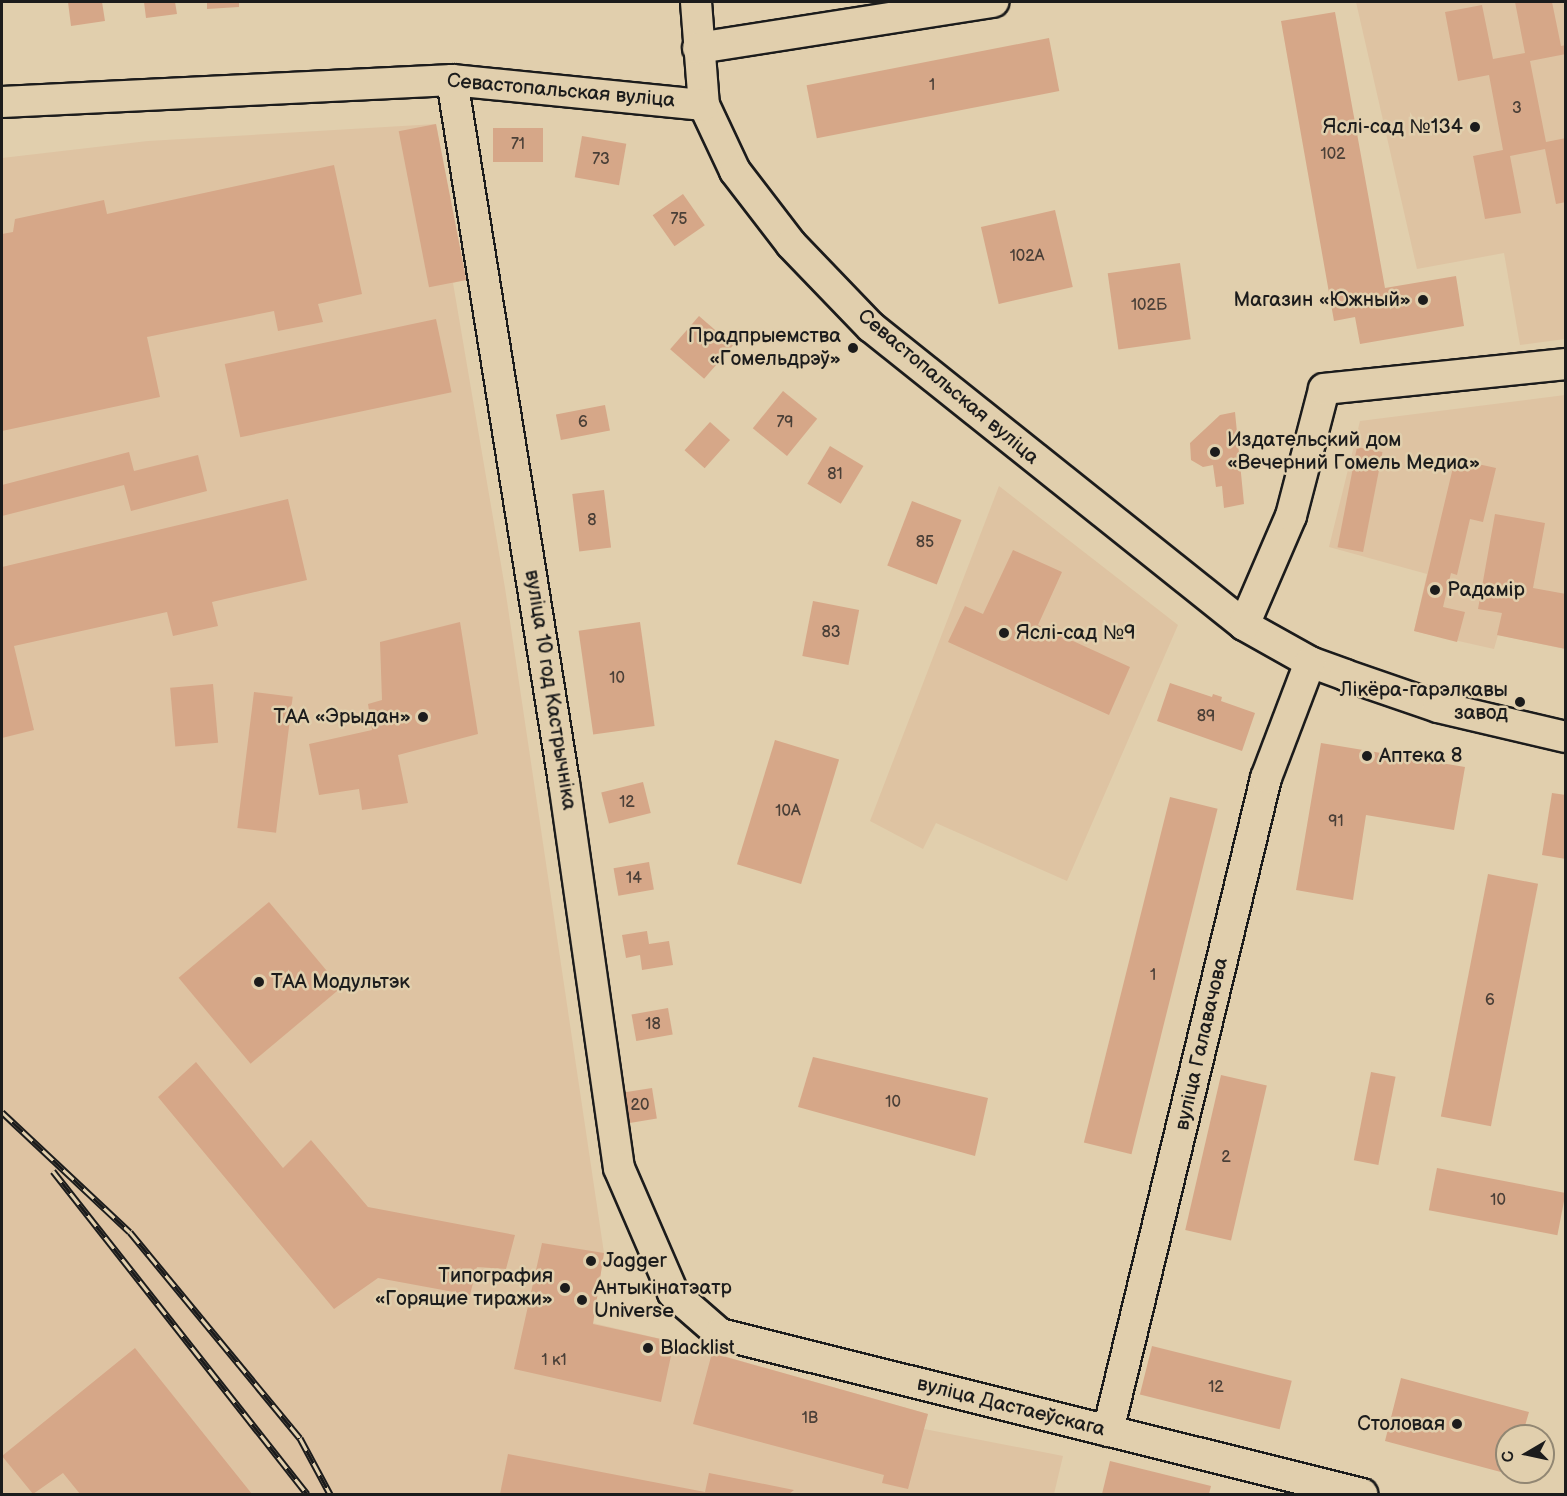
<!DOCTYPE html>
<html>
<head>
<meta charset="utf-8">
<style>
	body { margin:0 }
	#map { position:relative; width:1567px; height:1496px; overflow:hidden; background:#e1cfad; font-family:"Balsamiq Sans",sans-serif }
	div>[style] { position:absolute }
	.built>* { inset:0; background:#dec3a2 }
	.building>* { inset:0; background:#d6a788; transform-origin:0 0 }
	.roads { filter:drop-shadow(2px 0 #1c1c1c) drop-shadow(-2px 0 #1c1c1c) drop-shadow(0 2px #1c1c1c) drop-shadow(0 -2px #1c1c1c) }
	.minor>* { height:30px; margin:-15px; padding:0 15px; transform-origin:15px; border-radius:15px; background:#e1cfad }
	.rail>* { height:7px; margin-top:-3.5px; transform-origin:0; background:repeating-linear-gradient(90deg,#e1cfad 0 14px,#1c1c1c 0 28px); box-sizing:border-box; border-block:2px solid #1c1c1c }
	.dots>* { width:16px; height:16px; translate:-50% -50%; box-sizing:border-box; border:3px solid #e1cfad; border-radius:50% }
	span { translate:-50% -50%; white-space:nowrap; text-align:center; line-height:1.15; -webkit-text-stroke:5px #e1cfad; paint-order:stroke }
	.number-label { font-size:16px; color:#4a3f37 }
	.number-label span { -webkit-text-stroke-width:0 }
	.street-label { font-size:20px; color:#1c1c1c }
	.poi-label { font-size:20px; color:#1c1c1c }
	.right { translate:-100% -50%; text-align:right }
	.left { translate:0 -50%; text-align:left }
	.frame { position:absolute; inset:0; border:3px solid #1c1c1c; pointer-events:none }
	.north { position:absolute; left:1495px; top:1424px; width:60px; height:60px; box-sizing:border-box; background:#e1cfad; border:2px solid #928773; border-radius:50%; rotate:261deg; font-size:16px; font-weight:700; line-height:24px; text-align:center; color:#1c1c1c }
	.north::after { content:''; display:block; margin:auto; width:21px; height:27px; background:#1c1c1c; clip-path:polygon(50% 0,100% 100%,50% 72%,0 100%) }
</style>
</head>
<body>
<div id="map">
	<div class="built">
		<div style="clip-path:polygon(1356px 2px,1565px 2px,1565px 339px,1520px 345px,1504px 253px,1417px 269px)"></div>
		<div style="clip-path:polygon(436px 124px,465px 280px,453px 283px,505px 588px,604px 1253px,593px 1323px,674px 1342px,928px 1414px,924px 1429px,1063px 1456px,1054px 1494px,2px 1494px,2px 158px,148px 141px)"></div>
		<div style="clip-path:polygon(1565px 395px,1565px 649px,1498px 635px,1494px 649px,1414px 631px,1427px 574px,1329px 547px,1360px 421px)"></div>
		<div style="clip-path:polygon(999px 486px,1178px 625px,1067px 881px,936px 823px,923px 849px,870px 821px)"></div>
	</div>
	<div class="building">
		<div style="clip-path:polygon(68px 2px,102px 2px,105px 21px,71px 26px)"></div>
		<div style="clip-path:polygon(144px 2px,175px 2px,177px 14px,146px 18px)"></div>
		<div style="clip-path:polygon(207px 2px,239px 2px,239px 7px,207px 9px)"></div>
		<div style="clip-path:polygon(1515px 2px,1552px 2px,1561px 46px,1566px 45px,1566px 54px,1530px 61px,1546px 142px,1566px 138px,1566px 202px,1556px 204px,1545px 149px,1510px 156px,1521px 213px,1485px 219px,1473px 156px,1503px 150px,1489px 75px,1458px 81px,1445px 12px,1482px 5px,1493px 59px,1525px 53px)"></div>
		<div style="clip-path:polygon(1335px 12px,1385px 288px,1456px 276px,1464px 326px,1360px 344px,1355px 317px,1334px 321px,1281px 21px)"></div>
		<div style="left:1049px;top:38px;width:54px;height:247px;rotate:79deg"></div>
		<div style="left:436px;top:124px;width:159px;height:38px;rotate:79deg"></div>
		<div style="left:493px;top:128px;width:50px;height:34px"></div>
		<div style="left:582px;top:136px;width:45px;height:42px;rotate:10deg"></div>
		<div style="clip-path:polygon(334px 165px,362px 294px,318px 304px,323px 322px,278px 331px,274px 311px,147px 337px,160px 397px,2px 431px,2px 234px,13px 232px,15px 219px,104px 200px,107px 214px)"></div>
		<div style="left:683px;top:194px;width:38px;height:37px;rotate:55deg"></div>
		<div style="left:1055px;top:210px;width:79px;height:76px;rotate:77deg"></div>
		<div style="left:1180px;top:263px;width:77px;height:73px;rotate:82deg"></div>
		<div style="left:699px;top:316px;width:45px;height:44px;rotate:41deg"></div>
		<div style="left:436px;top:319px;width:75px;height:216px;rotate:78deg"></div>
		<div style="left:783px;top:391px;width:44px;height:48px;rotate:39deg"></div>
		<div style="left:605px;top:405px;width:26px;height:50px;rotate:79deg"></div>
		<div style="clip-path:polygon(1235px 412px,1244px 504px,1224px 508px,1222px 486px,1216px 487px,1213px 465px,1203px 467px,1191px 460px,1190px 443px,1220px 415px)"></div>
		<div style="left:710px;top:422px;width:27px;height:38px;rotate:42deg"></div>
		<div style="left:830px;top:446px;width:39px;height:44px;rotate:31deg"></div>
		<div style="left:1357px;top:447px;width:26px;height:102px;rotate:11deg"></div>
		<div style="clip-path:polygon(129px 452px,134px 471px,198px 455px,207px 491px,131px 511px,124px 485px,2px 516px,2px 485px)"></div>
		<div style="clip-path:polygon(1455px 459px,1496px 468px,1483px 522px,1470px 519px,1457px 575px,1451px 573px,1443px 607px,1465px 612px,1457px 642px,1414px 631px)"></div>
		<div style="left:604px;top:490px;width:58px;height:32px;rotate:83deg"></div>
		<div style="clip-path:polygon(288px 499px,307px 580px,212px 602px,218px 626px,173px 636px,167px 612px,14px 646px,34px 730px,2px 738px,2px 567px)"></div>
		<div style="left:912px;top:501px;width:53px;height:69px;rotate:21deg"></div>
		<div style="clip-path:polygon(1495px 514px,1545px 523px,1533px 588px,1566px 594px,1566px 649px,1497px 635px,1502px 613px,1478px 609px)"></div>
		<div style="clip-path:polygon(1013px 550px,1062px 572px,1038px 625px,1130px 667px,1109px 715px,948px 642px,965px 606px,983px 614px)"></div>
		<div style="left:813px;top:601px;width:47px;height:56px;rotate:11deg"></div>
		<div style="clip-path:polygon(460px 622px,478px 734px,398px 755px,408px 803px,362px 810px,359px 789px,319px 795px,309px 744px,372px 730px,368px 704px,382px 700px,380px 642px)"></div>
		<div style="left:640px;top:622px;width:105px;height:62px;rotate:82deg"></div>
		<div style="clip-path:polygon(1170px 683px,1212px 697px,1213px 694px,1222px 697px,1221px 701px,1255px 713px,1242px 751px,1157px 721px)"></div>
		<div style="left:213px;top:684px;width:59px;height:43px;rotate:85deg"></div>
		<div style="left:254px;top:692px;width:39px;height:137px;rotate:7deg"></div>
		<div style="left:775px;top:740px;width:67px;height:130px;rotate:17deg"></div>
		<div style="clip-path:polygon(1321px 743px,1465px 767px,1454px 830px,1366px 815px,1353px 900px,1296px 890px)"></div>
		<div style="left:643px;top:782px;width:32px;height:43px;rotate:76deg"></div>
		<div style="clip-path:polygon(1552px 793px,1566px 795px,1566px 859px,1542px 855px)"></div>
		<div style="left:1170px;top:797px;width:49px;height:356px;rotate:14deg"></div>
		<div style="left:649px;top:862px;width:28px;height:36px;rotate:80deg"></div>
		<div style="left:1488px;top:874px;width:51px;height:247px;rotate:11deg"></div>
		<div style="left:269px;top:902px;width:112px;height:118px;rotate:50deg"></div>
		<div style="clip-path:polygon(647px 931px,649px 944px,669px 941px,673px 965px,642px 970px,640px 955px,626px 958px,622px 935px)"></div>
		<div style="left:668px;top:1008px;width:27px;height:37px;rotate:80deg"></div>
		<div style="clip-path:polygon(813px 1057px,988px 1098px,975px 1156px,798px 1107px)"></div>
		<div style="clip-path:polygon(196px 1062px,283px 1168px,311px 1140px,368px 1207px,515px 1235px,506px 1269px,477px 1267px,470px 1295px,378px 1278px,334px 1309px,158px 1097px)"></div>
		<div style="left:1371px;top:1072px;width:25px;height:90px;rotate:11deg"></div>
		<div style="left:1221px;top:1075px;width:47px;height:159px;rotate:13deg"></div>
		<div style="left:652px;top:1088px;width:31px;height:29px;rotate:81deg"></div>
		<div style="left:1437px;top:1168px;width:131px;height:43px;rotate:11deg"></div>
		<div style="clip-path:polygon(542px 1243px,604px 1253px,593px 1324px,674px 1342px,661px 1402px,514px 1369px)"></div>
		<div style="left:1152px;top:1346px;width:144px;height:50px;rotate:14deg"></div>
		<div style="clip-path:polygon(135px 1348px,252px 1494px,80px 1494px,63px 1473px,33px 1494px,2px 1456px)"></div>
		<div style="clip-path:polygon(712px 1353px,928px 1414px,908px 1489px,882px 1483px,884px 1475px,693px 1424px)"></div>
		<div style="clip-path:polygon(1401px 1378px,1529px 1412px,1522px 1436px,1507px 1436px,1507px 1472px,1513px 1472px,1512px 1475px,1385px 1441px)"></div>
		<div style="clip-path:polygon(508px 1454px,705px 1492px,709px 1473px,794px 1490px,789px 1494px,500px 1494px)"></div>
		<div style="clip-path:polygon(1110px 1461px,1211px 1486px,1209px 1494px,1102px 1494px)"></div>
	</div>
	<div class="roads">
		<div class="minor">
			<div style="left:696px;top:2px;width:103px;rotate:85.6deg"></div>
			<div style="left:704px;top:105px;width:73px;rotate:64.8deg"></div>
			<div style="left:735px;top:171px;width:92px;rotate:52.5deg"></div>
			<div style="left:791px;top:244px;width:115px;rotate:46.1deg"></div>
			<div style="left:871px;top:327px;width:477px;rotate:38.6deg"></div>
			<div style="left:1244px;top:625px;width:76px;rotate:29.3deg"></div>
			<div style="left:1310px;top:662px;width:37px;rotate:20deg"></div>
			<div style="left:1345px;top:675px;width:98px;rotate:19deg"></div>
			<div style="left:1438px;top:707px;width:131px;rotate:13.2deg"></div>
			<div style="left:698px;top:48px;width:299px;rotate:-8.9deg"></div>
			<div style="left:452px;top:80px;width:711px;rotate:80.94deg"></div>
			<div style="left:564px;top:782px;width:390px;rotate:81.9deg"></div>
			<div style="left:619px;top:1168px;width:136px;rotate:66.6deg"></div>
			<div style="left:673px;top:1293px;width:62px;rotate:41.1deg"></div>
			<div style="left:720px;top:1334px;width:662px;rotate:13.99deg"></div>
			<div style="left:2px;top:102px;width:451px;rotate:-2.8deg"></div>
			<div style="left:452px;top:80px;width:253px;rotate:5.7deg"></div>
			<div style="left:1244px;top:625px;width:119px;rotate:-66.7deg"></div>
			<div style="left:1291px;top:516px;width:131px;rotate:-75.4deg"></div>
			<div style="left:1324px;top:389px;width:243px;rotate:-5.9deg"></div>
			<div style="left:1108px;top:1431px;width:672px;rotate:-76.4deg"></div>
			<div style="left:1266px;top:778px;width:124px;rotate:-69.2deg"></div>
		</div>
	</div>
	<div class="rail">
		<div style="left:2px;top:1112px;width:175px;rotate:43.2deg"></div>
		<div style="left:130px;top:1232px;width:267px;rotate:50.5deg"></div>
		<div style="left:300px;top:1438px;width:64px;rotate:61.8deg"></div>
		<div style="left:53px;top:1171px;width:411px;rotate:51.8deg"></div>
	</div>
	<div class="dots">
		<div style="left:1475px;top:127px;background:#1c1c1c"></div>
		<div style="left:1423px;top:300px;background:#1c1c1c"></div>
		<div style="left:853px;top:348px;background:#1c1c1c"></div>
		<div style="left:1215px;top:452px;background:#1c1c1c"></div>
		<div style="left:1435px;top:590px;background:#1c1c1c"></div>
		<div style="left:1004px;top:633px;background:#1c1c1c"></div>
		<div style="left:1520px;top:702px;background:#1c1c1c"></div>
		<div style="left:423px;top:717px;background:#1c1c1c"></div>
		<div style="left:1367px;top:756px;background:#1c1c1c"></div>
		<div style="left:259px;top:982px;background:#1c1c1c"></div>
		<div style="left:591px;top:1261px;background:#1c1c1c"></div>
		<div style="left:565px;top:1288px;background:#1c1c1c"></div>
		<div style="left:582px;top:1300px;background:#1c1c1c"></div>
		<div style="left:648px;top:1348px;background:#1c1c1c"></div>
		<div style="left:1457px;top:1424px;background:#1c1c1c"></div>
	</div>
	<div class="number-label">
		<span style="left:932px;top:86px">1</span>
		<span style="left:1517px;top:109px">3</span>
		<span style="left:518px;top:145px">71</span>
		<span style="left:1333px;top:155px">102</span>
		<span style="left:601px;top:160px">73</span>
		<span style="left:679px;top:220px">75</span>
		<span style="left:1027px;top:257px">102А</span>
		<span style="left:1149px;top:306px">102Б</span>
		<span style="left:583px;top:423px">6</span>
		<span style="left:785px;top:423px">79</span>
		<span style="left:835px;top:475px">81</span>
		<span style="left:592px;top:521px">8</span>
		<span style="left:925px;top:543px">85</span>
		<span style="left:831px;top:633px">83</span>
		<span style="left:617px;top:679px">10</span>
		<span style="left:1206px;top:717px">89</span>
		<span style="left:627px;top:803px">12</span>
		<span style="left:788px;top:812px">10А</span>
		<span style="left:1336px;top:822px">91</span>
		<span style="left:634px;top:879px">14</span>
		<span style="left:1153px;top:976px">1</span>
		<span style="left:1490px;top:1001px">6</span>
		<span style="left:653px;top:1025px">18</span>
		<span style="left:893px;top:1103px">10</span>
		<span style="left:640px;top:1106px">20</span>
		<span style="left:1226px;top:1158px">2</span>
		<span style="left:1498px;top:1201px">10</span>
		<span style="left:554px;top:1361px">1 к1</span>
		<span style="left:1216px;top:1388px">12</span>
		<span style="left:810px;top:1419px">1В</span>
	</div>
	<div class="street-label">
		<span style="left:561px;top:91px;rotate:5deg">Севастопальская вуліца</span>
		<span style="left:948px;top:387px;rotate:40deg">Севастопальская вуліца</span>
		<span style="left:550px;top:690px;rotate:81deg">вуліца 10 год Кастрычніка</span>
		<span style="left:1202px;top:1044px;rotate:-77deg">вуліца Галавачова</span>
		<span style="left:1011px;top:1407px;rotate:14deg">вуліца Дастаеўскага</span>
	</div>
	<div class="poi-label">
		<span class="right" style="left:1463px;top:127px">Яслі-сад №134</span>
		<span class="right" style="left:1411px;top:300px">Магазин «Южный»</span>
		<span class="right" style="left:841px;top:348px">Прадпрыемства<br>«Гомельдрэў»</span>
		<span class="left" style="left:1227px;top:452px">Издательский дом<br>«Вечерний Гомель Медиа»</span>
		<span class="left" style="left:1447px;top:590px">Радамір</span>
		<span class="left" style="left:1016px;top:633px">Яслі-сад №9</span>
		<span class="right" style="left:1508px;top:702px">Лікёра-гарэлкавы<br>завод</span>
		<span class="right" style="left:411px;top:717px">ТАА «Эрыдан»</span>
		<span class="left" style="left:1379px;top:756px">Аптека 8</span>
		<span class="left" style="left:271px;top:982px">ТАА Модультэк</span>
		<span class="left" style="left:603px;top:1261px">Jagger</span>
		<span class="right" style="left:553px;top:1288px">Типография<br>«Горящие тиражи»</span>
		<span class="left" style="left:594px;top:1300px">Антыкінатэатр<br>Universe</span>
		<span class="left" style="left:660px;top:1348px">Blacklist</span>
		<span class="right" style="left:1445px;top:1424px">Столовая</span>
	</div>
	<div class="frame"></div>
	<div class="north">С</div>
</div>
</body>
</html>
